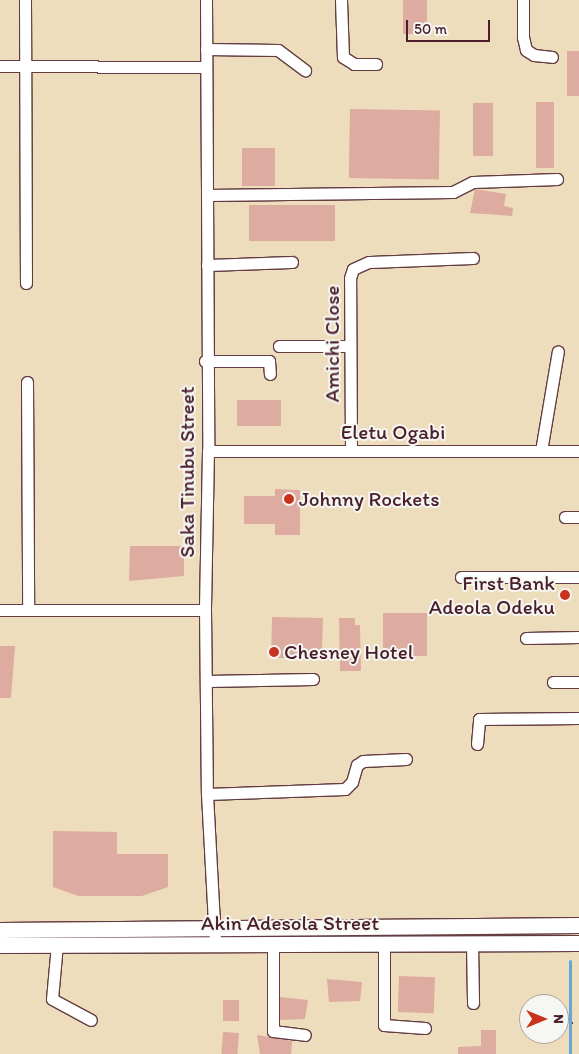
<!DOCTYPE html>
<html>
<head>
<meta charset="utf-8">
<style>
	body { margin:0 }
	#map { position:relative; width:579px; height:1054px; overflow:hidden; background:#eeddbc; font-family:Itim,sans-serif }
	div>[style] { position:absolute }
	.stream>* { height:3px; margin:-1.5px; padding:0 1.5px; transform-origin:1.5px; border-radius:1.5px; background:#65a5d8 }
	.building>* { inset:0; background:#ddab9f; transform-origin:0 0 }
	.path>* { height:2px; margin-top:-1px; transform-origin:0; background:repeating-linear-gradient(90deg,#633c41 0 1px,transparent 0 5px) }
	.roads { filter:drop-shadow(1px 0 #633c41) drop-shadow(-1px 0 #633c41) drop-shadow(0 1px #633c41) drop-shadow(0 -1px #633c41) }
	.minor>* { height:11px; margin:-5.5px; padding:0 5.5px; transform-origin:5.5px; border-radius:5.5px; background:#fff }
	.major>* { height:15px; margin:-7.5px; padding:0 7.5px; transform-origin:7.5px; border-radius:7.5px; background:#fff }
	.dots>* { width:14px; height:14px; translate:-50% -50%; box-sizing:border-box; border:2px solid #f6f6f2; border-radius:50% }
	span { translate:-50% -50%; white-space:nowrap; text-align:center; line-height:1.15; -webkit-text-stroke:4px #f6f6f2; paint-order:stroke }
	.street-label { font-size:21px; color:#4a1f2b }
	.poi-label { font-size:21px; color:#4a1f2b }
	.left { translate:0 -50%; text-align:left }
	.right { translate:-100% -50%; text-align:right }
	.north { position:absolute; left:519px; top:994px; width:50px; height:50px; box-sizing:border-box; background:#f6f6f2; border:1px solid #b1a0a2; border-radius:50%; rotate:90deg; font-size:14px; font-weight:700; line-height:20px; text-align:center; color:#4a1f2b }
	.north::after { content:''; display:block; margin:auto; width:18px; height:22px; background:#c8321e; clip-path:polygon(50% 0,100% 100%,50% 72%,0 100%) }
	.scale { position:absolute; left:406px; top:20px; width:84px; height:22px; box-sizing:border-box; border:2px solid #4a1f2b; border-top:0; padding-left:6px; font-size:15px; line-height:18px; white-space:nowrap; color:#4a1f2b; -webkit-text-stroke:4px #f6f6f2; paint-order:stroke }
</style>
</head>
<body>
<div id="map">
	<div class="stream">
		<div style="left:570px;top:961px;width:93px;rotate:90deg"></div>
	</div>
	<div class="building">
		<div style="left:403px;top:0;width:24px;height:34px"></div>
		<div style="left:567px;top:51px;width:12px;height:45px"></div>
		<div style="left:536px;top:102px;width:18px;height:66px"></div>
		<div style="left:473px;top:103px;width:20px;height:53px"></div>
		<div style="left:350px;top:109px;width:90px;height:69px;rotate:1deg"></div>
		<div style="left:242px;top:148px;width:33px;height:38px"></div>
		<div style="clip-path:polygon(475px 189px,506px 194px,504px 206px,513px 208px,512px 216px,470px 213px)"></div>
		<div style="left:249px;top:205px;width:86px;height:36px"></div>
		<div style="left:237px;top:400px;width:44px;height:26px"></div>
		<div style="clip-path:polygon(275px 489px,300px 490px,300px 535px,275px 535px,275px 524px,244px 524px,244px 496px,275px 496px)"></div>
		<div style="clip-path:polygon(130px 546px,184px 546px,184px 576px,129px 581px)"></div>
		<div style="left:383px;top:613px;width:44px;height:43px"></div>
		<div style="clip-path:polygon(272px 617px,323px 618px,322px 652px,297px 652px,297px 658px,271px 658px)"></div>
		<div style="clip-path:polygon(339px 618px,355px 618px,355px 625px,360px 625px,361px 671px,340px 671px)"></div>
		<div style="clip-path:polygon(0 646px,15px 646px,11px 698px,0 698px)"></div>
		<div style="clip-path:polygon(53px 831px,117px 832px,117px 854px,168px 854px,168px 887px,142px 896px,78px 896px,53px 887px)"></div>
		<div style="left:399px;top:976px;width:36px;height:36px;rotate:2deg"></div>
		<div style="clip-path:polygon(327px 979px,362px 982px,360px 1001px,329px 1002px)"></div>
		<div style="clip-path:polygon(280px 997px,308px 1000px,305px 1019px,280px 1020px)"></div>
		<div style="left:223px;top:1000px;width:16px;height:21px"></div>
		<div style="clip-path:polygon(481px 1030px,496px 1030px,496px 1054px,458px 1054px,458px 1047px,481px 1046px)"></div>
		<div style="left:223px;top:1032px;width:16px;height:22px;rotate:4deg"></div>
		<div style="clip-path:polygon(257px 1035px,292px 1041px,291px 1054px,260px 1054px)"></div>
	</div>
	<div class="path">
		<div style="left:567px;top:1023px;width:9px"></div>
	</div>
	<div class="roads">
		<div class="minor">
			<div style="left:25px;top:0;width:283px;rotate:89.8deg"></div>
			<div style="left:206px;top:0;width:451px;rotate:89.7deg"></div>
			<div style="left:208px;top:451px;width:159px;rotate:91.1deg"></div>
			<div style="left:205px;top:610px;width:184px;rotate:89.4deg"></div>
			<div style="left:207px;top:794px;width:149px;rotate:86.9deg"></div>
			<div style="left:341px;top:0;width:57px;rotate:88deg"></div>
			<div style="left:343px;top:57px;width:13px;rotate:32deg"></div>
			<div style="left:354px;top:64px;width:22px"></div>
			<div style="left:523px;top:0;width:37px;rotate:90deg"></div>
			<div style="left:523px;top:37px;width:13px;rotate:77deg"></div>
			<div style="left:526px;top:50px;width:9px;rotate:32deg"></div>
			<div style="left:534px;top:55px;width:18px;rotate:6deg"></div>
			<div style="left:206px;top:49px;width:72px;rotate:0.8deg"></div>
			<div style="left:278px;top:50px;width:34px;rotate:37deg"></div>
			<div style="left:0;top:66px;width:206px;rotate:0.3deg"></div>
			<div style="left:207px;top:195px;width:246px;rotate:-0.7deg"></div>
			<div style="left:453px;top:192px;width:22px;rotate:-27deg"></div>
			<div style="left:473px;top:182px;width:84px;rotate:-2deg"></div>
			<div style="left:207px;top:265px;width:85px;rotate:-2deg"></div>
			<div style="left:279px;top:346px;width:71px"></div>
			<div style="left:205px;top:361px;width:64px"></div>
			<div style="left:269px;top:361px;width:13px;rotate:86deg"></div>
			<div style="left:27px;top:382px;width:228px;rotate:89.7deg"></div>
			<div style="left:208px;top:451px;width:371px"></div>
			<div style="left:351px;top:451px;width:173px;rotate:-90.3deg"></div>
			<div style="left:350px;top:278px;width:9px;rotate:-72deg"></div>
			<div style="left:353px;top:269px;width:17px;rotate:-24deg"></div>
			<div style="left:369px;top:262px;width:104px;rotate:-2.2deg"></div>
			<div style="left:541px;top:451px;width:101px;rotate:-80.4deg"></div>
			<div style="left:565px;top:517px;width:14px"></div>
			<div style="left:461px;top:577px;width:118px"></div>
			<div style="left:0;top:610px;width:205px"></div>
			<div style="left:526px;top:638px;width:53px;rotate:-1.1deg"></div>
			<div style="left:207px;top:681px;width:106px;rotate:-1.1deg"></div>
			<div style="left:553px;top:682px;width:26px"></div>
			<div style="left:477px;top:744px;width:25px;rotate:-85deg"></div>
			<div style="left:479px;top:719px;width:100px;rotate:-0.6deg"></div>
			<div style="left:207px;top:794px;width:138px;rotate:-2.1deg"></div>
			<div style="left:345px;top:789px;width:10px;rotate:-45deg"></div>
			<div style="left:352px;top:782px;width:18px;rotate:-74deg"></div>
			<div style="left:357px;top:765px;width:7px;rotate:-34deg"></div>
			<div style="left:363px;top:761px;width:43px;rotate:-2.7deg"></div>
			<div style="left:472px;top:943px;width:60px;rotate:89deg"></div>
			<div style="left:57px;top:944px;width:55px;rotate:95.2deg"></div>
			<div style="left:52px;top:999px;width:44px;rotate:28.3deg"></div>
			<div style="left:273px;top:944px;width:87px;rotate:90deg"></div>
			<div style="left:273px;top:1031px;width:32px;rotate:7deg"></div>
			<div style="left:384px;top:944px;width:81px;rotate:90deg"></div>
			<div style="left:384px;top:1025px;width:41px;rotate:4.2deg"></div>
		</div>
		<div class="major">
			<div style="left:0;top:930px;width:579px;rotate:-0.49deg"></div>
			<div style="left:0;top:945px;width:579px;rotate:-0.2deg"></div>
		</div>
	</div>
	<div class="dots">
		<div style="left:289px;top:499px;background:#c8321e"></div>
		<div style="left:565px;top:595px;background:#c8321e"></div>
		<div style="left:274px;top:652px;background:#c8321e"></div>
	</div>
	<div class="street-label">
		<span style="left:332px;top:344px;rotate:-90deg">Amichi Close</span>
		<span style="left:393px;top:432px">Eletu Ogabi</span>
		<span style="left:187px;top:472px;rotate:-90deg">Saka Tinubu Street</span>
		<span style="left:290px;top:923px">Akin Adesola Street</span>
	</div>
	<div class="poi-label">
		<span class="left" style="left:299px;top:499px">Johnny Rockets</span>
		<span class="right" style="left:555px;top:595px">First Bank<br>Adeola Odeku</span>
		<span class="left" style="left:284px;top:652px">Chesney Hotel</span>
	</div>
	<div class="north">N</div>
	<div class="scale">50 m</div>
</div>
</body>
</html>
